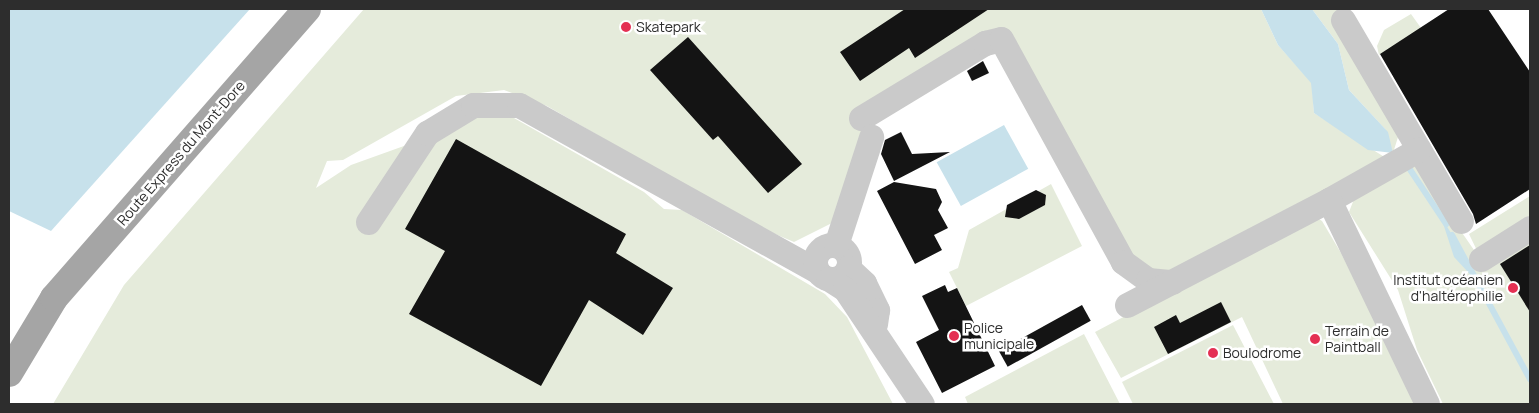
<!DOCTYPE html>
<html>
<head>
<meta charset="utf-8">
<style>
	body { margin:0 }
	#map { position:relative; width:1539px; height:413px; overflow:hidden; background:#fff; font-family:Manrope,sans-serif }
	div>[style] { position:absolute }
	.green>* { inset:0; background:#e5ebdb }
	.water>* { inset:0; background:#c7e1eb; transform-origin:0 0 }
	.stream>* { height:6px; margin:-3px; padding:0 3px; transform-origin:3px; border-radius:3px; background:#c7e1eb }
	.building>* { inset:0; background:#141414; transform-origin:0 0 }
	.minor>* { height:25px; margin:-12.5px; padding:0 12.5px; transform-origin:12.5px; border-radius:12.5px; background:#cacaca }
	.minor>.ring { margin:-12.5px; padding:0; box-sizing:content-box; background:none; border:25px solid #cacaca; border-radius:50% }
	.major>* { height:28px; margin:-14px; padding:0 14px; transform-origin:14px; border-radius:14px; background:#a5a5a5 }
	.dots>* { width:14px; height:14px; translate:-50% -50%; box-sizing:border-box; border:2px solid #fff; border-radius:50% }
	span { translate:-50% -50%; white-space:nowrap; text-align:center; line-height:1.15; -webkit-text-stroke:5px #fff; paint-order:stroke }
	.poi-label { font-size:14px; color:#2d2d2d }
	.left { translate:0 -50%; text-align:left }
	.right { translate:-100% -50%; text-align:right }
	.street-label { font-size:14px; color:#2d2d2d }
	.frame { position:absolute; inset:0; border:10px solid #2d2d2d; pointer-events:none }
</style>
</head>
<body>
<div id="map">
	<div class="green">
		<div style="clip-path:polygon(364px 9px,1261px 9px,1278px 45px,1312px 83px,1314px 113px,1386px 158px,1176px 273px,1146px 272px,1124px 255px,1013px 39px,868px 107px,836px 221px,794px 242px,754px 225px,547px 106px,504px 90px,456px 96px,343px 160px,327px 161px,316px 188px,351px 165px,454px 128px,478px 110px,514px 118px,644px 192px,664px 209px,682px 210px,825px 294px,847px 317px,893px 404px,53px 404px,124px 285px)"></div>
		<div style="clip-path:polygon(1312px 9px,1347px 9px,1399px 134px,1393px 153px,1385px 129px,1349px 90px,1338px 44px)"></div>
		<div style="clip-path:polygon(1411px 14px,1421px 28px,1379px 55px,1377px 46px,1384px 30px)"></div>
		<div style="clip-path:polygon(1413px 162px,1483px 263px,1469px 234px,1530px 196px,1530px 404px,1443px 404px,1417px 350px,1398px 290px,1349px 212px,1356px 194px)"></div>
		<div style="clip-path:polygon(1051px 184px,1082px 246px,966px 306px,949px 272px,958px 268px,969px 230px)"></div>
		<div style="clip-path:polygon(1314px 216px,1322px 221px,1341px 253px,1418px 404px,1283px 404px,1242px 317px,1121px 378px,1095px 332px)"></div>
		<div style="clip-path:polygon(1233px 325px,1274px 404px,1133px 404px,1122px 382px)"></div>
		<div style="clip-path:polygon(1084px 334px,1120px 404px,968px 404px,965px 397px)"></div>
	</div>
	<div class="water">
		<div style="clip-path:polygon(9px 9px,250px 9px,51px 231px,9px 211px)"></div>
		<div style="clip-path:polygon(1261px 9px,1312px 9px,1338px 44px,1349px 90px,1388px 132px,1393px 153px,1368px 150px,1314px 113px,1311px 83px,1278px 45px)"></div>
		<div style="left:1004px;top:125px;width:50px;height:77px;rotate:61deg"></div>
		<div style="clip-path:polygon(1441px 217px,1456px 241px,1481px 286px,1454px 257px)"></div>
	</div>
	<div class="stream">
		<div style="left:1407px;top:165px;width:71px;rotate:56.5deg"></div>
		<div style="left:1452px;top:235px;width:164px;rotate:61.6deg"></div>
	</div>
	<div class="building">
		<div style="clip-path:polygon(905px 9px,989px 9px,915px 58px,909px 48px,860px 81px,840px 52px)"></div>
		<div style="clip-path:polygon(1449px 9px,1488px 9px,1530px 72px,1530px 189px,1476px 224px,1473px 214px,1380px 54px)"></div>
		<div style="clip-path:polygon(688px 37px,802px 164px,768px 193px,718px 136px,713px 140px,650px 70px)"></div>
		<div style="clip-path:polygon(983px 61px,989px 73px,972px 81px,967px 71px)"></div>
		<div style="clip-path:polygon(901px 132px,912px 154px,950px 152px,894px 181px,881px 154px,885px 140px)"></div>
		<div style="clip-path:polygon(456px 139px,626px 234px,616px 253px,673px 288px,643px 335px,589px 300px,541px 386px,409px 314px,445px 251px,405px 229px)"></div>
		<div style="clip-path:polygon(894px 182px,936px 189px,942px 202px,938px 210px,948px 228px,934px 235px,942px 250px,915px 264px,877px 191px)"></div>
		<div style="clip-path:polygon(1036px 190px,1046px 195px,1045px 205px,1019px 219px,1005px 217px,1007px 205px)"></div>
		<div style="clip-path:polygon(1530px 245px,1530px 312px,1500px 264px)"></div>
		<div style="clip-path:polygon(945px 285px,948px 292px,957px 288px,995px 366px,942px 393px,916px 342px,939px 330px,922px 296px)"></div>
		<div style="clip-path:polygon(1221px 302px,1231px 322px,1168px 354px,1154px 327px,1176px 315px,1180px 323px)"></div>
		<div style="left:1082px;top:305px;width:18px;height:95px;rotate:61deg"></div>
	</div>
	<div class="minor">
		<div style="left:1343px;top:20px;width:233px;rotate:59.6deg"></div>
		<div style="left:861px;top:118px;width:145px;rotate:-31.2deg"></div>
		<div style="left:985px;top:43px;width:16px;rotate:-14deg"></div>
		<div style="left:1001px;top:39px;width:254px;rotate:61.3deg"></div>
		<div style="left:1123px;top:262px;width:31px;rotate:36deg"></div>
		<div style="left:1148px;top:280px;width:24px;rotate:5deg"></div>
		<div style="left:1329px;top:200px;width:103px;rotate:-29.5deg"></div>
		<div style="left:368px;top:222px;width:107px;rotate:-56.5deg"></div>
		<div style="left:427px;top:133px;width:54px;rotate:-31.3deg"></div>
		<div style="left:473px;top:105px;width:46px"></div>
		<div style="left:519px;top:105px;width:340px;rotate:29.1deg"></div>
		<div class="ring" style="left:815px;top:245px;width:9px;height:9px"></div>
		<div style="left:836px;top:245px;width:114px;rotate:-72deg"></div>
		<div style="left:1481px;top:259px;width:58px;rotate:-32.3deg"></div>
		<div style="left:848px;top:268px;width:22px;rotate:43deg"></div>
		<div style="left:864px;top:283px;width:30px;rotate:64deg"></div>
		<div style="left:877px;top:310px;width:14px;rotate:98deg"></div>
		<div style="left:829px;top:279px;width:19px;rotate:32deg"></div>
		<div style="left:845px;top:289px;width:138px;rotate:56.2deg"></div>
		<div style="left:1127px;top:305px;width:228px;rotate:-27.5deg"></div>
		<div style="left:1329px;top:200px;width:226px;rotate:64.3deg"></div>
	</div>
	<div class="major">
		<div style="left:9px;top:373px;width:87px;rotate:-59deg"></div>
		<div style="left:54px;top:298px;width:384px;rotate:-48.8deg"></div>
	</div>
	<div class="dots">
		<div style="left:626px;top:27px;background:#e43053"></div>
		<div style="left:1513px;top:288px;background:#e43053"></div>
		<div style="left:954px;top:336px;background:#e43053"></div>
		<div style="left:1315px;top:339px;background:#e43053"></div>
		<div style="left:1213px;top:353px;background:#e43053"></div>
	</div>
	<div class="poi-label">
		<span class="left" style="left:636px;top:27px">Skatepark</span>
		<span class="right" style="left:1503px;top:288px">Institut océanien<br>d'haltérophilie</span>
		<span class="left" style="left:964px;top:336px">Police<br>municipale</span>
		<span class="left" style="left:1325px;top:339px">Terrain de<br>Paintball</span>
		<span class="left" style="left:1223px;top:353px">Boulodrome</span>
	</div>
	<div class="street-label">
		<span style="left:181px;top:153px;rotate:-49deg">Route Express du Mont-Dore</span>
	</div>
	<div class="frame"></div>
</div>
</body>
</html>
